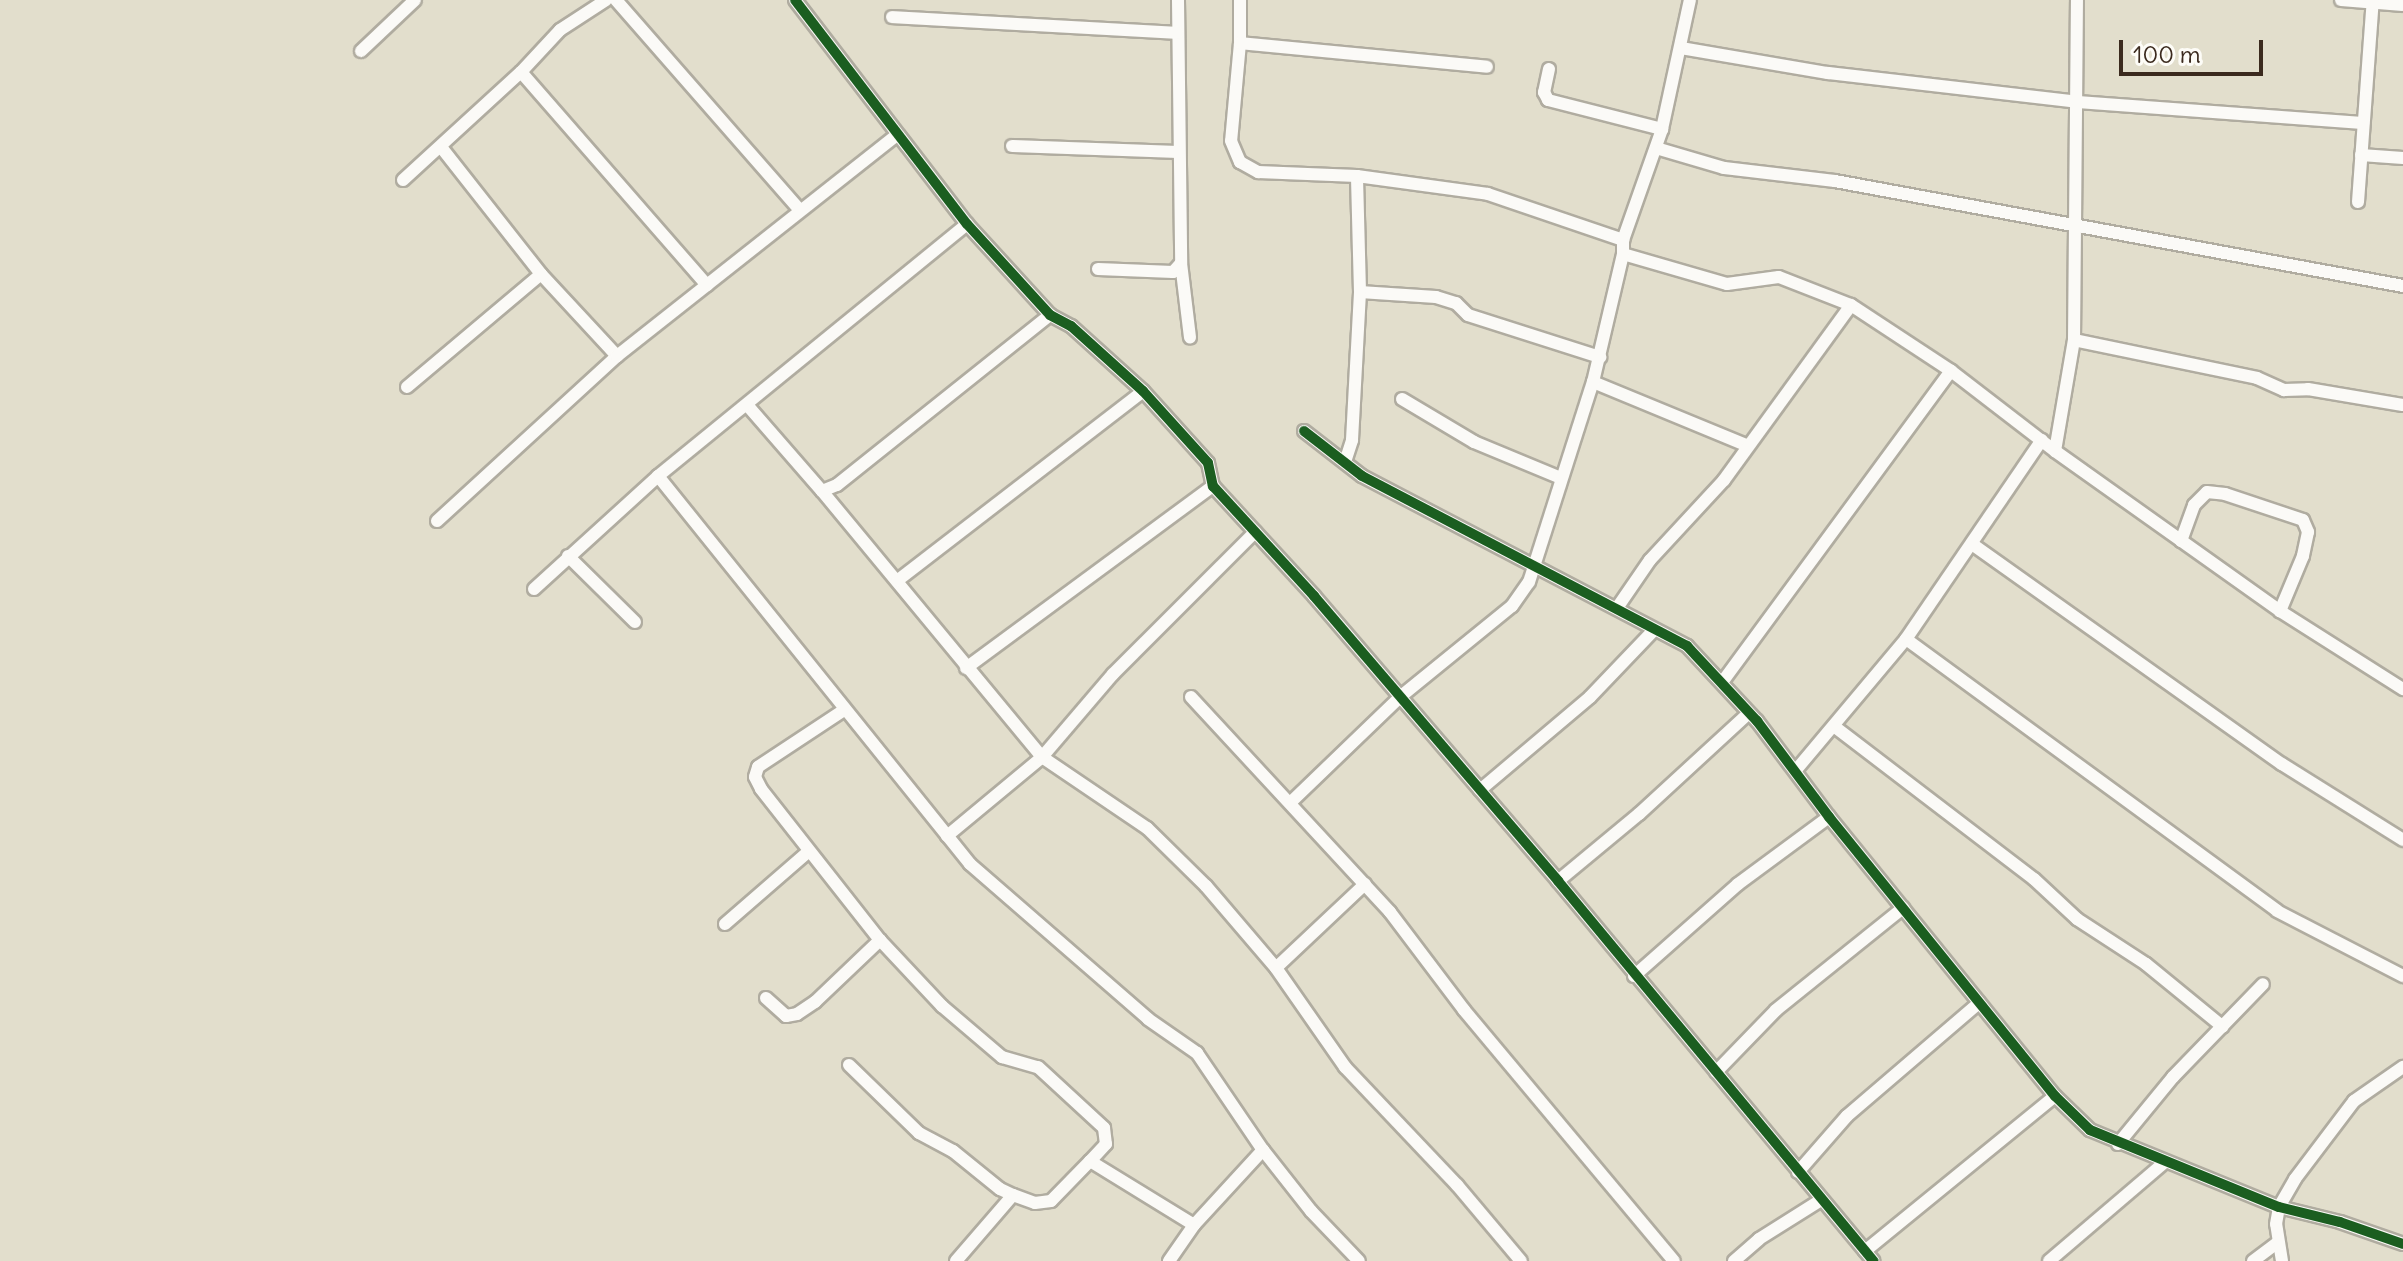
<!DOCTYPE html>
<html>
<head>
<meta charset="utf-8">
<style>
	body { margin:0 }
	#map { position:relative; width:2403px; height:1261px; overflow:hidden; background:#e2decc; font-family:Delius,sans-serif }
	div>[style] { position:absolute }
	.roads { filter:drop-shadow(2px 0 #b0aca0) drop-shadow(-2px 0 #b0aca0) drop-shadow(0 2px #b0aca0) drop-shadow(0 -2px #b0aca0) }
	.minor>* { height:12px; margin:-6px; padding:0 6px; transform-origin:6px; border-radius:6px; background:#fbfaf7 }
	.cycleway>* { height:10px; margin:-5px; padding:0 5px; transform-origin:5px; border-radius:5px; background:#1b5e20 }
	span { translate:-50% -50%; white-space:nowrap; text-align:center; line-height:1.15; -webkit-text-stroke:6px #fdfcf7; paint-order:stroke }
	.scale { position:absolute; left:2119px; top:40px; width:144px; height:36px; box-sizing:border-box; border:4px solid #3b2a1e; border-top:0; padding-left:10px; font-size:24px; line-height:28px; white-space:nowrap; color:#3b2a1e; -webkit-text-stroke:6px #fdfcf7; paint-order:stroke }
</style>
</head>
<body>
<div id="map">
	<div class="roads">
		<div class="minor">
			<div style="left:616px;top:0;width:279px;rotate:48.8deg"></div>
			<div style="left:795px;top:0;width:282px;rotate:52.5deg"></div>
			<div style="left:967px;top:224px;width:123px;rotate:47.6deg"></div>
			<div style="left:1050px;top:315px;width:24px;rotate:28deg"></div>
			<div style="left:1071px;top:326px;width:97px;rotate:42.1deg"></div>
			<div style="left:1143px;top:391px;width:97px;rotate:47.9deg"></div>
			<div style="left:1208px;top:463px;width:24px;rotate:78deg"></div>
			<div style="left:1213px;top:486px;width:149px;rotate:47.4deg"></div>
			<div style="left:1314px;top:596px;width:375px;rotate:49.4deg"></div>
			<div style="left:1558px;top:881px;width:494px;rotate:50.3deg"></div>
			<div style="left:1178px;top:0;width:263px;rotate:89.3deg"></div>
			<div style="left:1181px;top:263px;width:75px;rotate:83.1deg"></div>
			<div style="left:1240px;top:0;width:43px;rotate:90deg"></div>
			<div style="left:1240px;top:43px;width:98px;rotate:95.2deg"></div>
			<div style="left:1231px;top:141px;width:23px;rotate:67deg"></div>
			<div style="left:1240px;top:162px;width:21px;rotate:29deg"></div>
			<div style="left:1258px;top:172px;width:99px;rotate:2.3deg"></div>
			<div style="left:1357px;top:176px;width:132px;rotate:7.8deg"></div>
			<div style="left:1488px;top:194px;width:143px;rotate:18.8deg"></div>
			<div style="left:2341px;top:0;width:62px;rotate:4.6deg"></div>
			<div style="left:892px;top:17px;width:286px;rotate:3.2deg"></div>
			<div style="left:1240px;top:43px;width:248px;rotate:5.5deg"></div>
			<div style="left:1681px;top:48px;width:149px;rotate:9.7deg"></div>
			<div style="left:1828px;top:73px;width:251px;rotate:6.6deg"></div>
			<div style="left:2077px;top:102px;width:287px;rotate:4.2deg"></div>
			<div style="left:361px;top:51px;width:74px;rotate:-43.4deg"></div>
			<div style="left:1549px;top:69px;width:24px;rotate:102deg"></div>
			<div style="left:1544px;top:92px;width:9px;rotate:63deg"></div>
			<div style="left:1548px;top:100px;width:118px;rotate:14.3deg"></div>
			<div style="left:521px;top:72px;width:283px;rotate:48.9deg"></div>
			<div style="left:1012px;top:146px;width:167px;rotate:2.1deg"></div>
			<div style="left:441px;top:147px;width:162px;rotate:51.8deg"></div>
			<div style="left:541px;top:274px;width:112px;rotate:47.2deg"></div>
			<div style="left:1656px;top:148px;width:71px;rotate:16.4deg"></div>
			<div style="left:1724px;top:168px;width:112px;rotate:6.7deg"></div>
			<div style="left:1835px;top:181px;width:578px;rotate:10.47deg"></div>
			<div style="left:2361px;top:155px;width:42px;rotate:4.1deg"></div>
			<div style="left:403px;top:180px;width:160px;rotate:-42.5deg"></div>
			<div style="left:521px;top:72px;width:57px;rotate:-47.1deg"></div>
			<div style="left:560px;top:30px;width:55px;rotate:-33.1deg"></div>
			<div style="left:2358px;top:202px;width:203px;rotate:-85.8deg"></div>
			<div style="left:1623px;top:254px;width:108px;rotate:16.1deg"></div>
			<div style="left:1727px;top:284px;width:52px;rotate:-7.7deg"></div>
			<div style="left:1779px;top:277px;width:77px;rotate:21.3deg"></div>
			<div style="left:1851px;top:305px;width:120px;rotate:33.4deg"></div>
			<div style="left:1951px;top:371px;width:131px;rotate:37.6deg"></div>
			<div style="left:2055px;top:451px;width:276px;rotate:35.4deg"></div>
			<div style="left:2280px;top:611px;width:146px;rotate:32.4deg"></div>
			<div style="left:1098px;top:269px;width:75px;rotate:2.3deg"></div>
			<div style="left:1173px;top:272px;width:12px;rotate:-48deg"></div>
			<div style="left:1360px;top:292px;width:76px;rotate:3.8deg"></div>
			<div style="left:1436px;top:297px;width:21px;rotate:17deg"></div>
			<div style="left:1456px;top:303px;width:17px;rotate:45deg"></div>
			<div style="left:1468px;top:315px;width:139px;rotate:17.7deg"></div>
			<div style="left:2074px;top:340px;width:187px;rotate:11.7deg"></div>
			<div style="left:2257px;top:378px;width:30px;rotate:24deg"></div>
			<div style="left:2284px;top:390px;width:24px;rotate:-2deg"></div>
			<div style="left:2308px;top:389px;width:96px;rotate:9.6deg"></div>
			<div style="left:1593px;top:382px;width:165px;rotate:22.4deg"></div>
			<div style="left:407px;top:387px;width:175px;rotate:-40.1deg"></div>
			<div style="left:1402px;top:399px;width:84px;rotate:30.8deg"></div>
			<div style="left:1474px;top:442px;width:94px;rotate:22.5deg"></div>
			<div style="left:748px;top:406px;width:113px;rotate:49deg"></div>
			<div style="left:822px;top:491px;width:16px;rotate:-22deg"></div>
			<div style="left:837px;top:485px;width:273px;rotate:-38.6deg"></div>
			<div style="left:1304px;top:431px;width:73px;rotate:37.8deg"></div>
			<div style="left:1362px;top:476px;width:367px;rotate:27.6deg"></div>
			<div style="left:1687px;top:646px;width:103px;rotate:47deg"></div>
			<div style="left:1757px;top:721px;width:120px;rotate:53.1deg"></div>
			<div style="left:1829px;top:817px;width:359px;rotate:51deg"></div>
			<div style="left:2055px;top:1096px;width:49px;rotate:44.2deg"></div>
			<div style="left:2090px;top:1130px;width:204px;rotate:22.2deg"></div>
			<div style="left:2279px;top:1207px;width:63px;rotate:13.8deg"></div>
			<div style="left:2340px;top:1222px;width:67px;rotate:19.2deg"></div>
			<div style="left:2055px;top:451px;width:113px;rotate:-80.3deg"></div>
			<div style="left:2074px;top:340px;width:340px;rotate:-89.5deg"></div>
			<div style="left:1345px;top:462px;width:23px;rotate:-72deg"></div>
			<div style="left:1352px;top:440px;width:148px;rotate:-86.9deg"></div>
			<div style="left:1360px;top:292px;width:116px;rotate:-91.5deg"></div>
			<div style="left:658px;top:476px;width:498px;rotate:51.2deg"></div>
			<div style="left:970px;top:864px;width:236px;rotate:41deg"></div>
			<div style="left:1148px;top:1019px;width:60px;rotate:34.8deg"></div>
			<div style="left:1197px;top:1053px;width:117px;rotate:55.8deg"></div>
			<div style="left:1263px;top:1150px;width:78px;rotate:51.8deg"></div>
			<div style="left:1311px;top:1211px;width:69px;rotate:46.2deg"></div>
			<div style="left:822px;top:491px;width:345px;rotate:50.4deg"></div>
			<div style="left:1042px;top:757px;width:127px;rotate:34.1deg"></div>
			<div style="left:1147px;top:828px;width:83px;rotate:44.5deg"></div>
			<div style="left:1206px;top:886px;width:108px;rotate:49.5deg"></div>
			<div style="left:437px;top:521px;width:244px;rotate:-42.5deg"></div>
			<div style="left:617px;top:356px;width:355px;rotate:-38.3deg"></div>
			<div style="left:2181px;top:541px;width:38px;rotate:-70deg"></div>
			<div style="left:2194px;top:505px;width:18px;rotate:-45deg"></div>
			<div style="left:2207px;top:492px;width:18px;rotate:6deg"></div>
			<div style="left:2225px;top:494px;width:82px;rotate:18.4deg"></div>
			<div style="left:2303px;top:520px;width:13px;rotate:67deg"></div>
			<div style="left:2308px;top:532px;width:25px;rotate:102deg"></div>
			<div style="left:2303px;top:556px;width:60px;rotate:112.7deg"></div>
			<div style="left:1972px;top:544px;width:380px;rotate:35.4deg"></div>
			<div style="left:2282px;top:764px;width:143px;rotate:32.1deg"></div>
			<div style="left:568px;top:556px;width:94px;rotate:44.6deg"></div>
			<div style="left:898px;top:580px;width:309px;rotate:-37.6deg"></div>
			<div style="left:534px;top:589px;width:168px;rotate:-42.3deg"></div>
			<div style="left:658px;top:476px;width:399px;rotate:-39.2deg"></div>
			<div style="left:1617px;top:608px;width:58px;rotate:-55.5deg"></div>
			<div style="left:1650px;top:560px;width:109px;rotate:-47.2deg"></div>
			<div style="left:1724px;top:480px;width:216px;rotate:-54deg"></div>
			<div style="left:1906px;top:639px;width:460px;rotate:36.2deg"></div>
			<div style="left:2277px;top:911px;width:142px;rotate:27.3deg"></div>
			<div style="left:966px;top:668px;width:307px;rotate:-36.4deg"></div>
			<div style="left:1723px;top:681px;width:385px;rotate:-53.7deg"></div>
			<div style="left:1191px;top:697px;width:293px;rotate:47.2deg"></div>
			<div style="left:1390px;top:912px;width:123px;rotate:52.9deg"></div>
			<div style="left:1464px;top:1010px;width:327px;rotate:50.1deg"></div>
			<div style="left:844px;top:710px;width:103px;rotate:146.5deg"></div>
			<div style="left:758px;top:767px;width:10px;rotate:107deg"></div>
			<div style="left:755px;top:777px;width:13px;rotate:63deg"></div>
			<div style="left:761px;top:789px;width:192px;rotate:51.8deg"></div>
			<div style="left:880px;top:940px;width:91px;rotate:46.8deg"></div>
			<div style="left:942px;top:1006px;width:79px;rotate:40.4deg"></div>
			<div style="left:1002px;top:1057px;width:37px;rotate:16deg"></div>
			<div style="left:1038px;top:1067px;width:90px;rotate:42.7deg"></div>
			<div style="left:1104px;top:1128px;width:16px;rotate:83deg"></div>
			<div style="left:1106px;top:1144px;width:23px;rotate:133deg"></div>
			<div style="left:1090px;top:1161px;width:122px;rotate:31.6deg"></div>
			<div style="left:1835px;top:727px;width:250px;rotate:37.4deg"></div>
			<div style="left:2034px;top:879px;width:59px;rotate:42.9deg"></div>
			<div style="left:2077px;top:919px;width:82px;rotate:33.1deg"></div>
			<div style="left:2146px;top:964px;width:99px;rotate:39.3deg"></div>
			<div style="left:1796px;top:770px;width:171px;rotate:-50deg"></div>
			<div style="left:1906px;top:639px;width:241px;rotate:-55.7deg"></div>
			<div style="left:1480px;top:790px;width:144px;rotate:-40.2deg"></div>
			<div style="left:1590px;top:697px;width:93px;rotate:-46.3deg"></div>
			<div style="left:1291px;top:802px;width:151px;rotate:-43.9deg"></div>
			<div style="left:1400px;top:697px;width:144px;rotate:-39.1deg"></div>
			<div style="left:1512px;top:606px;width:29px;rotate:-55deg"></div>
			<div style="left:1529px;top:582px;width:210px;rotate:-72.3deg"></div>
			<div style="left:1593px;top:382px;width:131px;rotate:-76.8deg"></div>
			<div style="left:1623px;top:254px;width:14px;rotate:-90deg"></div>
			<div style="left:1623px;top:240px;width:118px;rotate:-70.6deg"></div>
			<div style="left:1662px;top:129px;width:132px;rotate:-77.8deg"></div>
			<div style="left:947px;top:836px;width:124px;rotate:-39.7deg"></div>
			<div style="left:1042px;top:757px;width:109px;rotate:-49.5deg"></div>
			<div style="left:1113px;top:674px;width:201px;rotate:-45deg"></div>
			<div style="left:1558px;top:881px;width:105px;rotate:-39.6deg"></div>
			<div style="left:1639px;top:814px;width:149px;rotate:-42.6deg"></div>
			<div style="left:1365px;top:884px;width:122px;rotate:136.7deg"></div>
			<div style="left:1276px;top:968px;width:121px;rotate:55.1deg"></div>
			<div style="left:1345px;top:1067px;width:163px;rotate:46.5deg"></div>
			<div style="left:1457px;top:1185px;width:99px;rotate:49.9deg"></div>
			<div style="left:725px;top:924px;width:111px;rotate:-41deg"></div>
			<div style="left:1634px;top:976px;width:139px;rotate:-41.5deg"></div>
			<div style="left:1738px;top:884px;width:113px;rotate:-36.4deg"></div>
			<div style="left:766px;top:998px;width:27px;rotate:42deg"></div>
			<div style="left:786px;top:1016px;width:11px;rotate:-10deg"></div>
			<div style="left:797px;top:1014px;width:22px;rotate:-34deg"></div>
			<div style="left:815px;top:1002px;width:90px;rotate:-43.6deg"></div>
			<div style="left:849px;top:1065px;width:98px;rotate:44.2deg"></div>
			<div style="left:919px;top:1133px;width:38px;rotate:28deg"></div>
			<div style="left:953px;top:1151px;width:60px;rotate:39deg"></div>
			<div style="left:1000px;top:1189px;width:14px;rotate:25deg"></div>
			<div style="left:1013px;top:1195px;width:23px;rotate:20deg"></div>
			<div style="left:1035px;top:1203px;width:16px;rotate:-7deg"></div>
			<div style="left:1051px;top:1201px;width:56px;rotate:-45.7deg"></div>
			<div style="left:1716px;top:1072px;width:86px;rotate:-45.9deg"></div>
			<div style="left:1776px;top:1010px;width:163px;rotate:-38.8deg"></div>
			<div style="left:2118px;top:1144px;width:87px;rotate:-50.6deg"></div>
			<div style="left:2173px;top:1077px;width:129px;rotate:-45.9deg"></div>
			<div style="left:1798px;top:1172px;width:74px;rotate:-48.8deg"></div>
			<div style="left:1847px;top:1116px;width:174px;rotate:-40.6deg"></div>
			<div style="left:1865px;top:1251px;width:245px;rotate:-39.2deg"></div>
			<div style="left:956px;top:1261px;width:87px;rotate:-49.2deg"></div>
			<div style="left:1169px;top:1261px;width:44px;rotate:-55.2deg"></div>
			<div style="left:1194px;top:1225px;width:102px;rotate:-47.4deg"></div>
			<div style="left:1734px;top:1261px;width:33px;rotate:-41deg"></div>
			<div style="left:1759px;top:1239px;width:73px;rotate:-32.2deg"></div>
			<div style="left:2049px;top:1261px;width:153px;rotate:-40.5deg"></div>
			<div style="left:2253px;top:1261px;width:30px;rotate:-37deg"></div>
			<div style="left:2282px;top:1261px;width:37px;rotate:-99deg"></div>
			<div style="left:2276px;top:1224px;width:17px;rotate:-80deg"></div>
			<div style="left:2279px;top:1207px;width:32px;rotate:-60deg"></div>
			<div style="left:2295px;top:1179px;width:98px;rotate:-52.9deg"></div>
			<div style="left:2354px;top:1101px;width:60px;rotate:-34.8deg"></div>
		</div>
	</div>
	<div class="cycleway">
		<div style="left:795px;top:0;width:282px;rotate:52.5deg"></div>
		<div style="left:967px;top:224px;width:123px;rotate:47.6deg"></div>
		<div style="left:1050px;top:315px;width:24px;rotate:28deg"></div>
		<div style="left:1071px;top:326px;width:97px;rotate:42.1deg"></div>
		<div style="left:1143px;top:391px;width:97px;rotate:47.9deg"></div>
		<div style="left:1208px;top:463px;width:24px;rotate:78deg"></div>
		<div style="left:1213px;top:486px;width:149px;rotate:47.4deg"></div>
		<div style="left:1314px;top:596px;width:375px;rotate:49.4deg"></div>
		<div style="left:1558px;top:881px;width:494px;rotate:50.3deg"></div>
		<div style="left:1304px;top:431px;width:73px;rotate:37.8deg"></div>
		<div style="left:1362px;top:476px;width:367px;rotate:27.6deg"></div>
		<div style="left:1687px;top:646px;width:103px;rotate:47deg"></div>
		<div style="left:1757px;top:721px;width:120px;rotate:53.1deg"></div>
		<div style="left:1829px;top:817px;width:359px;rotate:51deg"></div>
		<div style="left:2055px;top:1096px;width:49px;rotate:44.2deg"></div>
		<div style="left:2090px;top:1130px;width:204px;rotate:22.2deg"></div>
		<div style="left:2279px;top:1207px;width:63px;rotate:13.8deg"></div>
		<div style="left:2340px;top:1222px;width:67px;rotate:19.2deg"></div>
	</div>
	<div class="scale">100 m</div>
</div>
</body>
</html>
